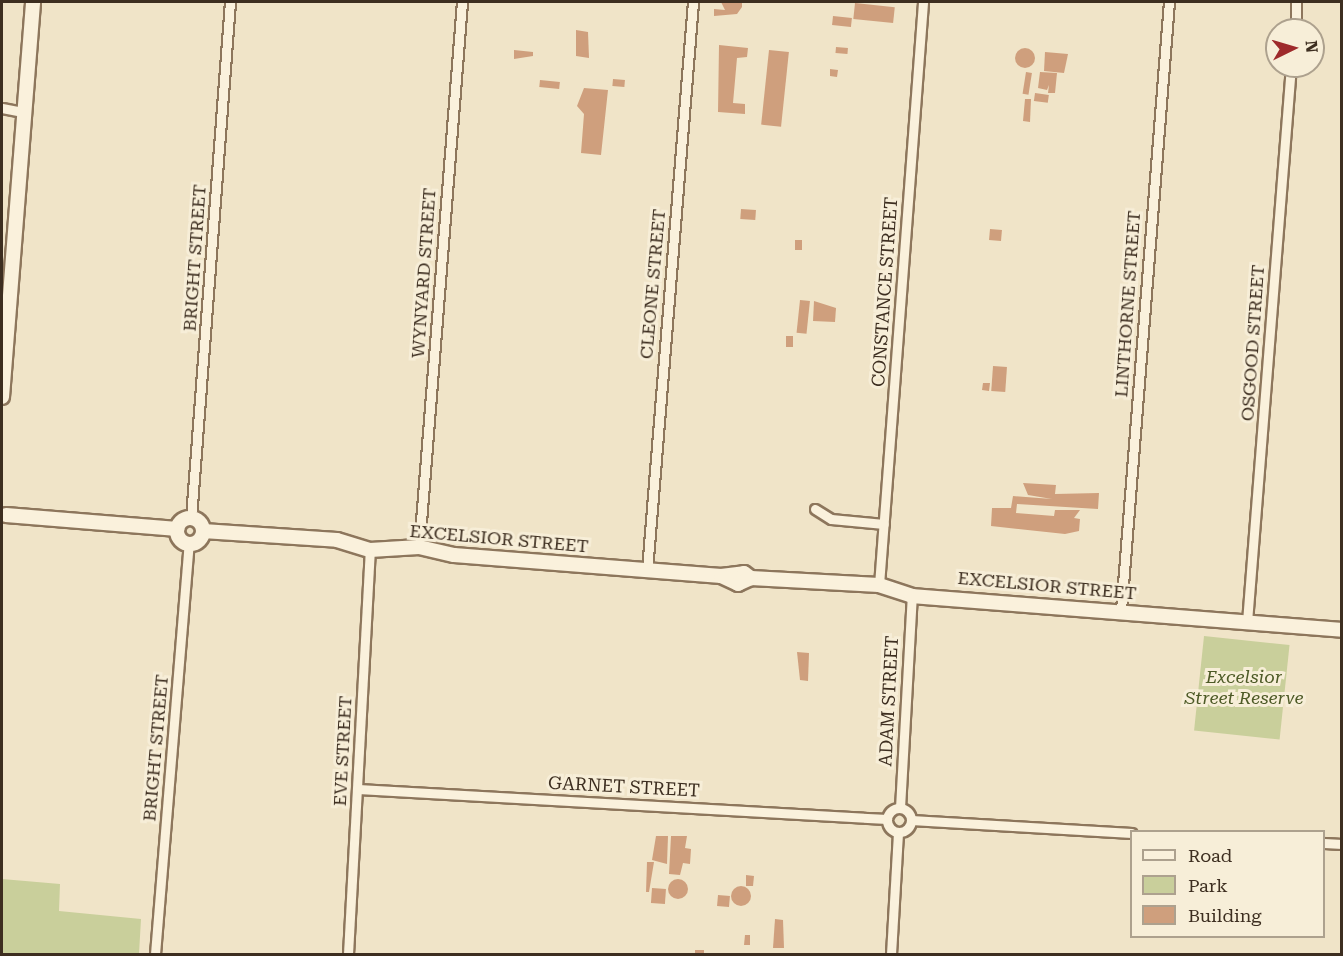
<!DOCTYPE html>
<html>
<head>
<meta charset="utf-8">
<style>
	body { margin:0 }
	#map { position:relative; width:1343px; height:956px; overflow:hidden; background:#f0e4c8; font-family:"Roboto Serif",serif }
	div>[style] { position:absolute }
	.green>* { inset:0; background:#c9cf9b; transform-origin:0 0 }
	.building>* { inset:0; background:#cf9f7d; transform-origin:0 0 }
	.round { border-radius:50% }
	.roads { filter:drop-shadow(2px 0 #8d765c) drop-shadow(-2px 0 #8d765c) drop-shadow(0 2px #8d765c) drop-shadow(0 -2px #8d765c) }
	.street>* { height:9px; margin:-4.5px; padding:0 4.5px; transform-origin:4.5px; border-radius:4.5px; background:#faf1dc }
	.street>.ring { margin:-4.5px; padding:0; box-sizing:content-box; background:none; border:9px solid #faf1dc; border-radius:50% }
	.secondary>* { height:14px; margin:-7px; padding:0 7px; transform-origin:7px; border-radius:7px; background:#faf1dc }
	.secondary>.ring { margin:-7px; padding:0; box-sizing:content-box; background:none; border:14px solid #faf1dc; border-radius:50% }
	span { translate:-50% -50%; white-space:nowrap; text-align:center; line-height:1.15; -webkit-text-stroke:6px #f7eed8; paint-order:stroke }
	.street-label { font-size:18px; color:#3d2e20 }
	.park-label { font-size:18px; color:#4d5a26; font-style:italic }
	.frame { position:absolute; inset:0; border:3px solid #3d2e20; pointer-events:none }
	.legend { position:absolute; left:1130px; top:830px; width:195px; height:108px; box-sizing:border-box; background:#f7eed8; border:2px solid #ada18e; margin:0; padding:8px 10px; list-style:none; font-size:18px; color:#3d2e20 }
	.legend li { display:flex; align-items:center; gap:12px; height:30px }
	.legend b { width:30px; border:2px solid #ada18e }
	.north { position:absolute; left:1265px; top:18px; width:60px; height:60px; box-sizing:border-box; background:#f7eed8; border:2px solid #ada18e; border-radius:50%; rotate:85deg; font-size:16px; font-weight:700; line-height:24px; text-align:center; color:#3d2e20 }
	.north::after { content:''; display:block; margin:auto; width:21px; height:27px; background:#9e2a2b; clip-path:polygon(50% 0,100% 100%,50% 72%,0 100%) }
</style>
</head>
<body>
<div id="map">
	<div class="green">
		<div style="left:1204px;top:636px;width:86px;height:95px;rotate:6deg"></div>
		<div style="clip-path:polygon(2px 879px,60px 884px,59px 911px,141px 919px,139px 954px,2px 954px)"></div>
	</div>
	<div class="building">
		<div style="clip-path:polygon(721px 2px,742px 2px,742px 7px,737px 14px,714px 16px,714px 9px,725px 10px)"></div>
		<div style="left:855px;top:3px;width:40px;height:16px;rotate:6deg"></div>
		<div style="left:833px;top:16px;width:19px;height:9px;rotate:6deg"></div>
		<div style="clip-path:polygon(576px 30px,588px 32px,589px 58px,576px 56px)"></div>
		<div style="clip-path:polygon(719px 45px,748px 48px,747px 57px,737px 58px,733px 103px,745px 104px,745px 114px,718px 112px)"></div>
		<div style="left:836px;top:47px;width:12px;height:6px;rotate:5deg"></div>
		<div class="round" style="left:1015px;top:48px;width:20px;height:20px"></div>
		<div style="clip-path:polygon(514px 50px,533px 52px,533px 56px,514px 59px)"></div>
		<div style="left:769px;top:50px;width:20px;height:75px;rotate:6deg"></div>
		<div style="clip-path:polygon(1045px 52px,1068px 54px,1064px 73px,1044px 71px)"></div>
		<div style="clip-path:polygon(830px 69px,838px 70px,837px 77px,830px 76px)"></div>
		<div style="left:1026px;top:72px;width:6px;height:22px;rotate:9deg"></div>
		<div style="clip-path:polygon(1040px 72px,1057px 73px,1055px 93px,1048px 93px,1049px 85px,1047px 90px,1038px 88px)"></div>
		<div style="left:613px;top:79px;width:12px;height:7px;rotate:5deg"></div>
		<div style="left:540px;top:80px;width:20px;height:7px;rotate:6deg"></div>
		<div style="clip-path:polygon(584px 88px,608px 90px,601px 155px,581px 153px,584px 114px,577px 106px)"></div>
		<div style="left:1035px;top:93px;width:14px;height:8px;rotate:8deg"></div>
		<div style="clip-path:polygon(1025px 99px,1031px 99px,1030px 122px,1023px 121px)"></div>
		<div style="left:741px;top:209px;width:15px;height:10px;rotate:4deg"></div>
		<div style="left:990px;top:229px;width:12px;height:11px;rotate:5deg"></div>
		<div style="left:795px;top:240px;width:7px;height:10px"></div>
		<div style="left:800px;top:300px;width:10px;height:33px;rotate:6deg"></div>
		<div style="clip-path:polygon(814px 301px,836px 308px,835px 322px,813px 321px)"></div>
		<div style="left:786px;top:336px;width:7px;height:11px"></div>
		<div style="left:993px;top:366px;width:14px;height:25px;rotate:4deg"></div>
		<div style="clip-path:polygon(983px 383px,990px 383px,989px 391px,982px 390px)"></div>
		<div style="clip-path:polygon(1023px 483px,1056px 485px,1055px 494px,1099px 493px,1098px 509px,1017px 504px,1016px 513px,1054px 516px,1055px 510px,1080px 510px,1074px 518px,1080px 519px,1079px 531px,1065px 534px,991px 526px,992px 508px,1011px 508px,1013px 496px,1052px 499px,1028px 495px)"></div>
		<div style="clip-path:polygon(797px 652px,809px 653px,808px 681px,800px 680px)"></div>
		<div style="clip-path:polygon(656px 836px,668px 836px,667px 864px,652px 860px)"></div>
		<div style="clip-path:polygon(671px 836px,687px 836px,685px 848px,691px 849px,690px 864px,683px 863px,680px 875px,669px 874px)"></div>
		<div style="clip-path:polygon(647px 862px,654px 862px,649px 892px,646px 892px)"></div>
		<div style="clip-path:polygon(746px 875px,754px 876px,753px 886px,746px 886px)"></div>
		<div class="round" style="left:668px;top:879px;width:20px;height:20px"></div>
		<div class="round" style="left:731px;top:886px;width:20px;height:20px"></div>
		<div style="left:652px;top:888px;width:14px;height:15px;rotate:4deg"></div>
		<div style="left:718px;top:895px;width:12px;height:11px;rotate:5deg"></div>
		<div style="clip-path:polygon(775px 919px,783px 920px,784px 948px,773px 948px)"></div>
		<div style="clip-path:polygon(745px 935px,750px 935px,750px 945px,744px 945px)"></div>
		<div style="left:695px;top:950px;width:9px;height:4px"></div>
	</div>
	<div class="roads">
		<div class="street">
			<div style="left:1296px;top:2px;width:28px;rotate:90deg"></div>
			<div style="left:2px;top:108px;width:21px;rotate:11deg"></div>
			<div style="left:815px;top:509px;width:19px;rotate:32deg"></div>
			<div style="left:831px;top:519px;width:53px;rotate:5.4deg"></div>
			<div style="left:191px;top:518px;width:517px;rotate:-85.68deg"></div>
			<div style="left:419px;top:547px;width:547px;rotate:-85.49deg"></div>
			<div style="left:647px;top:570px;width:570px;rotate:-85.37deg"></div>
			<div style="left:879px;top:585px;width:585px;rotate:-85.68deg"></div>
			<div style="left:1121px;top:610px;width:610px;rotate:-85.49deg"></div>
			<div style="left:1247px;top:622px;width:558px;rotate:-85.48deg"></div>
			<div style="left:358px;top:789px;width:530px;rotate:3.25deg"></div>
			<div style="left:900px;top:808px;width:212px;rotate:-86.8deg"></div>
			<div class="ring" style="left:887px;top:808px;width:15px;height:15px"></div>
			<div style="left:911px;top:820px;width:221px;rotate:3.4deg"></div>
			<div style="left:1324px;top:843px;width:18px;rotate:3deg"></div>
			<div style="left:155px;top:954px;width:411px;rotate:-85.3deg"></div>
			<div style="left:348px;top:954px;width:405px;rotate:-86.9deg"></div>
			<div style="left:891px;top:954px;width:122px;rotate:-86.7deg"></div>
		</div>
		<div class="secondary">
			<div style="left:2px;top:397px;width:396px;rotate:-85.5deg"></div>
			<div style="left:6px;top:515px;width:172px;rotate:4.7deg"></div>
			<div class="ring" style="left:177px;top:518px;width:12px;height:12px"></div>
			<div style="left:203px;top:531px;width:134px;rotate:3.8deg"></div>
			<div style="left:337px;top:540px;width:34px;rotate:17deg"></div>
			<div style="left:370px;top:550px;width:49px;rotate:-3.5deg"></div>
			<div style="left:419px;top:547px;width:36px;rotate:13deg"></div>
			<div style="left:454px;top:555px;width:268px;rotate:4.5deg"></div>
			<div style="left:721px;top:576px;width:23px;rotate:-7deg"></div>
			<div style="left:744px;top:573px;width:9px;rotate:36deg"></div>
			<div style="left:751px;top:578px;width:128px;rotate:3.1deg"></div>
			<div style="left:879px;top:585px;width:35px;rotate:18deg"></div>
			<div style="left:912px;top:596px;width:431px;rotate:4.5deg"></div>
			<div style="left:721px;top:576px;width:19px;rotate:25deg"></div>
			<div style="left:738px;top:584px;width:14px;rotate:-25deg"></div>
		</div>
	</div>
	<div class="street-label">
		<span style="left:195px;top:258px;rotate:-86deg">BRIGHT STREET</span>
		<span style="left:424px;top:273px;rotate:-86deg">WYNYARD STREET</span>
		<span style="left:653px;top:284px;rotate:-85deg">CLEONE STREET</span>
		<span style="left:885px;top:292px;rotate:-86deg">CONSTANCE STREET</span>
		<span style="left:1128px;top:304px;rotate:-86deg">LINTHORNE STREET</span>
		<span style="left:1253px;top:343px;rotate:-86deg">OSGOOD STREET</span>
		<span style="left:499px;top:539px;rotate:5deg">EXCELSIOR STREET</span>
		<span style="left:1047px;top:586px;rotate:5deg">EXCELSIOR STREET</span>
		<span style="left:889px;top:701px;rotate:-87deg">ADAM STREET</span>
		<span style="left:156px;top:748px;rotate:-85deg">BRIGHT STREET</span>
		<span style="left:343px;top:751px;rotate:-87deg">EVE STREET</span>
		<span style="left:624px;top:787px;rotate:3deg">GARNET STREET</span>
	</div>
	<div class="park-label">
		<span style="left:1244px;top:688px">Excelsior<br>Street Reserve</span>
	</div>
	<div class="frame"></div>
	<ul class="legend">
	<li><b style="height:8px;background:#faf1dc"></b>Road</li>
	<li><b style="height:16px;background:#c9cf9b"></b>Park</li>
	<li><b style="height:16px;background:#cf9f7d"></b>Building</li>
	</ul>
	<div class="north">N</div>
</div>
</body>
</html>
